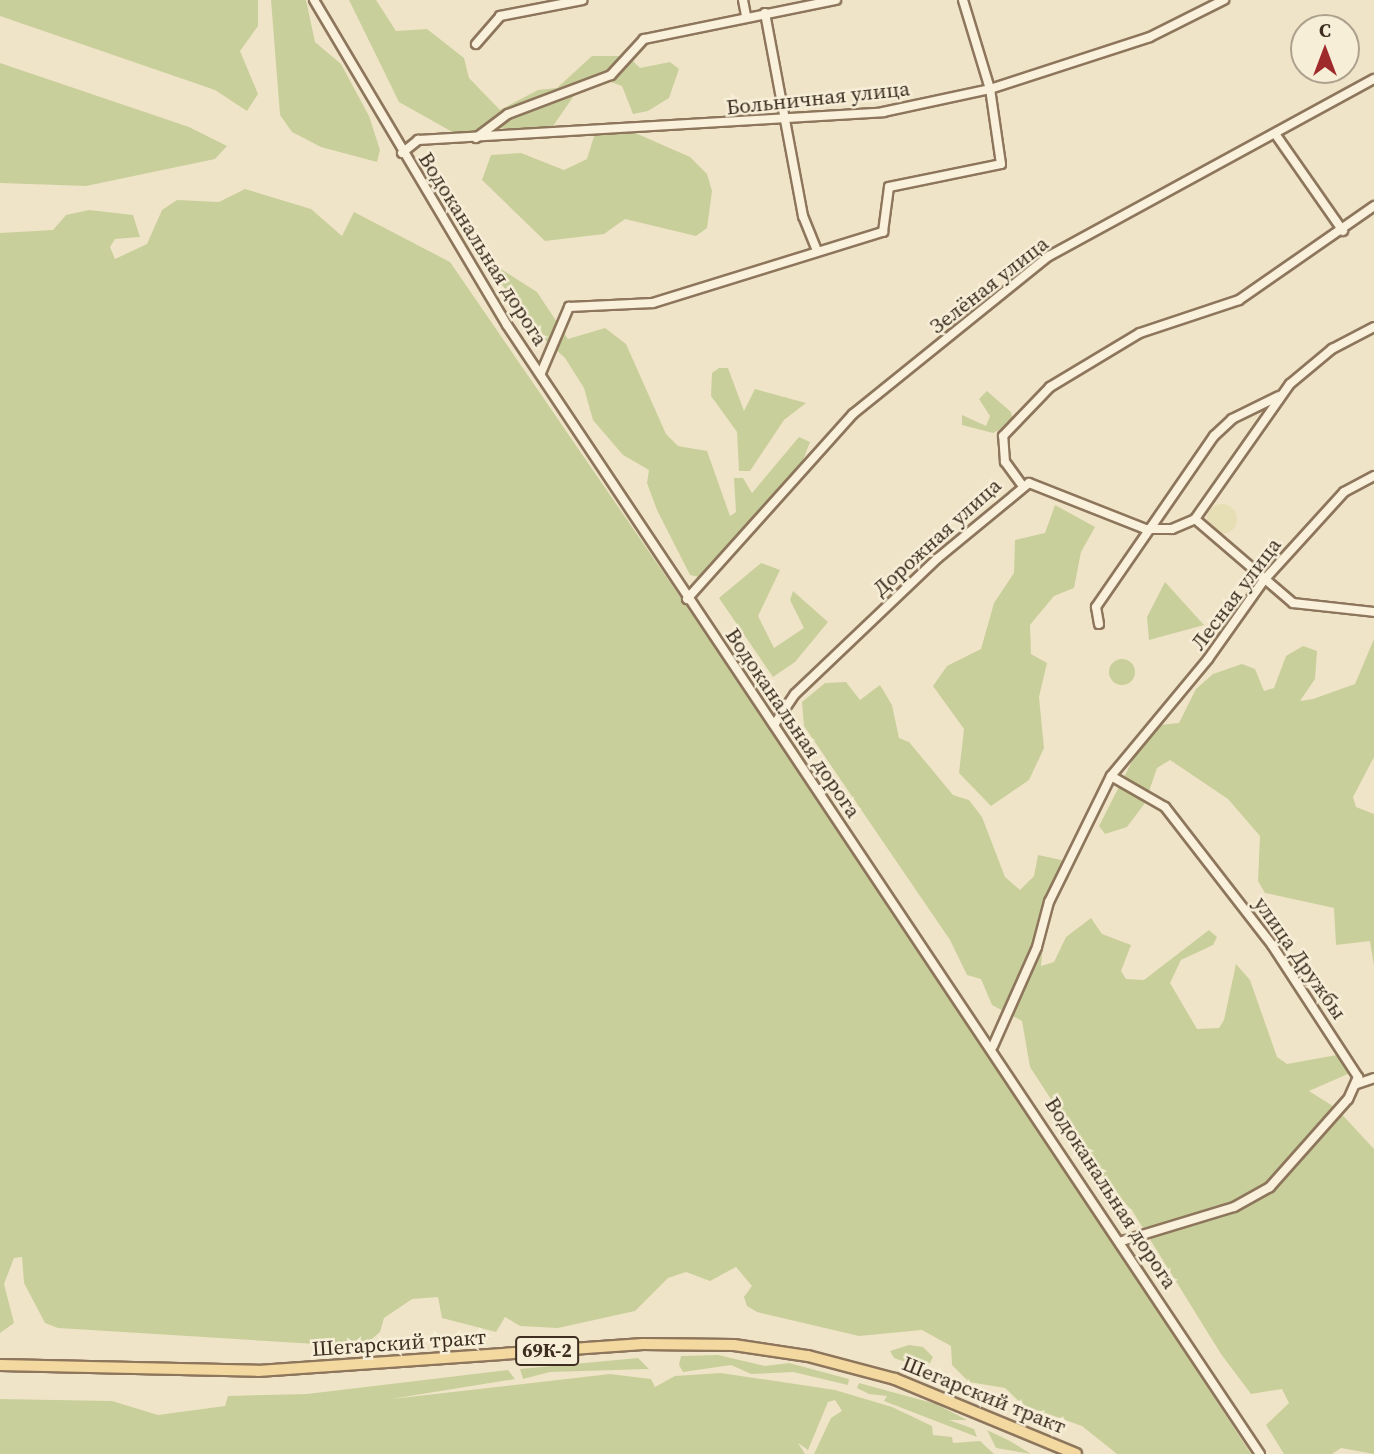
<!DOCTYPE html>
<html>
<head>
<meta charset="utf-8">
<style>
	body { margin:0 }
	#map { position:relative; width:1374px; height:1454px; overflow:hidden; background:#f0e4c8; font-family:"Source Serif 4",serif }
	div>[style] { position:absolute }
	.farmland>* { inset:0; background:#e6deb5 }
	.round { border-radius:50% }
	.green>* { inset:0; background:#c9cf9b }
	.roads { filter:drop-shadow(2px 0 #8d765c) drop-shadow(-2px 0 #8d765c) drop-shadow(0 2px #8d765c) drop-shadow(0 -2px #8d765c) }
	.minor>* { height:8px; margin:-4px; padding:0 4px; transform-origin:4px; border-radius:4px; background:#faf1dc }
	.major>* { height:10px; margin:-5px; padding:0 5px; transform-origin:5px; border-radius:5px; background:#f3d9a0 }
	span { translate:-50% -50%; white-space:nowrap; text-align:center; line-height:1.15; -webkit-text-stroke:5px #f7eed8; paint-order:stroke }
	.shield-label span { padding:2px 5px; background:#f7eed8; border:2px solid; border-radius:5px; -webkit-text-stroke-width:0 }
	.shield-label { font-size:19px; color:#3d2e20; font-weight:700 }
	.street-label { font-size:21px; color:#3d2e20 }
	.north { position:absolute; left:1290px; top:14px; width:70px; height:70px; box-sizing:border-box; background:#f7eed8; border:2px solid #ada18e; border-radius:50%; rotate:0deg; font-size:19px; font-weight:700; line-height:28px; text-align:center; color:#3d2e20 }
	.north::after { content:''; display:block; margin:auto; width:24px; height:32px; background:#9e2a2b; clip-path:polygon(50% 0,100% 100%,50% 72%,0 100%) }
</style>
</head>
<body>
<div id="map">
	<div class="farmland">
		<div class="round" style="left:1207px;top:504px;width:30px;height:30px"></div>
	</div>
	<div class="green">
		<div style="clip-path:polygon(0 0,258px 0,258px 26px,240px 51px,258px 94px,247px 111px,215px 90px,0 16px)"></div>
		<div style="clip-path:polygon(271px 0,306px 0,315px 42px,341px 64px,369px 116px,380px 150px,377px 162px,321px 147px,292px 132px,280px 115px)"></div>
		<div style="clip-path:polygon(349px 0,376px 0,396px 31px,427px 29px,464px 58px,469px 78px,500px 110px,538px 90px,557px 88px,592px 56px,628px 56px,640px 68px,670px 62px,679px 69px,669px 98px,648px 111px,633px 114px,622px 86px,605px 80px,582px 84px,551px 129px,482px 128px,463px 138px,399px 102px)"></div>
		<div style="clip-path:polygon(0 63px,189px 127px,227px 146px,215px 159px,86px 186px,0 183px)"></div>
		<div style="clip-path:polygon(624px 128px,690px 157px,707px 174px,712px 191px,707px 228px,696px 236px,625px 219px,604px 234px,545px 241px,482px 180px,491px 155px,521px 153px,564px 170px,587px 159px,595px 133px)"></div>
		<div style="clip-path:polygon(245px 189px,311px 209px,342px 236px,354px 212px,450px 262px,902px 920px,1251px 1454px,1117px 1454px,1082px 1426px,1023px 1405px,1005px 1388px,969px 1382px,952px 1365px,951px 1346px,922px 1330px,859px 1336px,757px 1312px,747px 1306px,744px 1297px,752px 1286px,736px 1267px,710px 1281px,686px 1272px,668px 1278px,635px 1311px,558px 1328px,520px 1326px,505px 1317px,496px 1332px,442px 1318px,438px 1297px,412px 1299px,384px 1318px,380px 1332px,365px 1345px,348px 1346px,58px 1328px,45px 1323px,24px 1283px,22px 1257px,14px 1258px,4px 1284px,14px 1323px,0 1333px,0 233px,53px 230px,66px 215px,89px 210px,133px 215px,140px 237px,115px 239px,110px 247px,115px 259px,147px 244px,162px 210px,177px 200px,219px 202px)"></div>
		<div style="clip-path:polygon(501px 269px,537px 292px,568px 339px,605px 328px,626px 344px,666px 434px,678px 446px,707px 451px,730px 516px,736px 512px,734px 478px,743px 478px,752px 493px,799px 437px,810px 442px,800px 468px,699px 577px,690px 575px,657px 510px,647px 483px,649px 470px,623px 455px,593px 420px,584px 388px,565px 358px,530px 326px,501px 283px)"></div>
		<div style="clip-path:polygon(719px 368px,728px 368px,744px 411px,755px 389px,806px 403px,784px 420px,750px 471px,739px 471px,737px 432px,711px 396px,712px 373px)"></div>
		<div style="clip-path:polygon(987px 391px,1011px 412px,1013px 422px,993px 433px,962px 425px,962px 415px,986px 426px,990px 416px,979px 399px)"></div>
		<div style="clip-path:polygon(1055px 505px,1095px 527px,1081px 552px,1074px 588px,1054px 596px,1030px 625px,1031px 654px,1047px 663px,1039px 697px,1044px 748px,1029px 780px,991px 806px,959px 773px,964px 729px,933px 686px,947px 666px,981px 649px,994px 603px,1014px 573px,1015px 540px,1045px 533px)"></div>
		<div style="clip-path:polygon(761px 563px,780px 570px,758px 616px,774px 648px,804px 628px,790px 600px,793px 591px,828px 622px,795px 662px,773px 677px,719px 598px)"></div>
		<div style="clip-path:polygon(1165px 582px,1204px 625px,1149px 640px,1147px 617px)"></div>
		<div style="clip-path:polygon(1374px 639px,1374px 757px,1353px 797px,1356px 807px,1374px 814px,1374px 966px,1370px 941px,1336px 945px,1334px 908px,1265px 893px,1258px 881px,1260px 836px,1228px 799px,1170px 760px,1157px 768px,1145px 803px,1127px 827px,1105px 834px,1099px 826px,1150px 726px,1179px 723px,1196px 689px,1213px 674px,1242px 664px,1255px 669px,1264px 691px,1274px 688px,1286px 656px,1303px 646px,1317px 651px,1315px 679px,1300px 701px,1313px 699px,1355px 684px)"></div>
		<div class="round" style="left:1109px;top:659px;width:26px;height:26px"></div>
		<div style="clip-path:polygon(846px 682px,860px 700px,880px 685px,892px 705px,899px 738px,909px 742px,953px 795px,969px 800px,982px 817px,1005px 877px,1020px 890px,1034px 876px,1038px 855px,1066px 861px,1069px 877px,1045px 921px,1041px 966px,1054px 962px,1066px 937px,1091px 918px,1102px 934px,1131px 945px,1121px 971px,1126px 979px,1144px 980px,1209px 930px,1217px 937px,1213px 945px,1181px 960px,1170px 983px,1197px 1029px,1219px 1028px,1224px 1020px,1236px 964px,1250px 980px,1277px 1057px,1287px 1064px,1337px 1055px,1350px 1063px,1350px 1073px,1309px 1091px,1336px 1108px,1374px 1149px,1374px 1454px,1341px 1448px,1332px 1454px,1284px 1454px,1266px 1425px,1289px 1403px,1282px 1389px,1251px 1394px,1221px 1354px,1133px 1212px,1099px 1173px,1030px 1067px,1022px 1021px,992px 1005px,981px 979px,967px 975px,950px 940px,804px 726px,802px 702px,825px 683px)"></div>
		<div style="clip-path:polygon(909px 1345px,923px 1347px,933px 1357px,930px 1363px,920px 1367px,894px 1358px,890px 1351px)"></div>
		<div style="clip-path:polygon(718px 1355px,765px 1366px,789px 1363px,849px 1379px,848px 1385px,793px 1372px,751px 1374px,731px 1365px,683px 1372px,679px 1365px,681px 1356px)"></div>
		<div style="clip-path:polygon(638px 1358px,649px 1369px,550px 1372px,523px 1379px,520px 1369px)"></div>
		<div style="clip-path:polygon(508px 1370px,515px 1379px,391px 1399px,610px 1374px,651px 1379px,655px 1387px,675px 1376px,721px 1373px,835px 1390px,892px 1407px,932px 1426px,933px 1435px,952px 1437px,953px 1443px,980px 1441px,994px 1454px,814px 1454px,831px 1418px,842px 1411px,835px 1400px,828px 1402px,808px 1450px,798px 1443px,805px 1454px,0 1454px,0 1399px,112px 1401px,158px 1415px,225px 1406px,228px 1396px,307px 1394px)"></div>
		<div style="clip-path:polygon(859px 1383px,936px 1404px,967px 1420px,949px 1420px,974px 1429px,977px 1437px,884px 1401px,887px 1396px,869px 1394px,857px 1388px)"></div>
		<div style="clip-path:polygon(987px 1430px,1010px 1441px,1031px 1454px,996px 1448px)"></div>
	</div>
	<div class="roads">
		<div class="minor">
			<div style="left:314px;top:0;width:378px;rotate:59.3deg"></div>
			<div style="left:507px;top:325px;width:1357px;rotate:56.3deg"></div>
			<div style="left:743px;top:0;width:16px;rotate:79deg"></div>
			<div style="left:765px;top:13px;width:207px;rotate:79.4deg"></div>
			<div style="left:803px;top:216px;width:37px;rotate:68deg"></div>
			<div style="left:476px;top:44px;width:37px;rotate:-49deg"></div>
			<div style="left:500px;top:16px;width:84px;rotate:-11deg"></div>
			<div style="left:1276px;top:135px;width:117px;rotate:55.1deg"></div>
			<div style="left:476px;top:138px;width:40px;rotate:-37deg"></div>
			<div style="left:508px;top:114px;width:110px;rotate:-20.7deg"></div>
			<div style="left:611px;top:75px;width:49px;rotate:-47.5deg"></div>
			<div style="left:644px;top:39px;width:196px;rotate:-11.5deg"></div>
			<div style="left:402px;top:153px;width:21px;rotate:-39deg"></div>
			<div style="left:418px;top:140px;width:466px;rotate:-3.4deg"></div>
			<div style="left:883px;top:112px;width:109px;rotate:-12.1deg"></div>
			<div style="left:990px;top:89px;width:168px;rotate:-18deg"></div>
			<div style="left:1150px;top:37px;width:83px;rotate:-26.6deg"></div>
			<div style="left:541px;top:373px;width:72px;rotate:-67deg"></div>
			<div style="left:569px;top:307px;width:84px;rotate:-2.7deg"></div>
			<div style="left:653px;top:303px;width:241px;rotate:-17.2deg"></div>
			<div style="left:883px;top:232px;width:45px;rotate:-82.4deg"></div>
			<div style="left:889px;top:187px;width:114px;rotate:-11.6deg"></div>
			<div style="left:1001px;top:164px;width:76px;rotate:-98.3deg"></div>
			<div style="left:990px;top:89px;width:93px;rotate:-106.9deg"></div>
			<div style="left:1022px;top:485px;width:29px;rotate:-126deg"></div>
			<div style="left:1005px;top:462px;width:26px;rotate:-94deg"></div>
			<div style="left:1003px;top:436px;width:68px;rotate:-46.2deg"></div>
			<div style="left:1050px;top:387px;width:105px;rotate:-31deg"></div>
			<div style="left:1140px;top:333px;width:104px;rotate:-18.4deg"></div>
			<div style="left:1239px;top:300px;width:165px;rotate:-34.8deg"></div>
			<div style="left:1195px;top:519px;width:165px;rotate:-54.9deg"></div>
			<div style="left:1290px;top:384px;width:55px;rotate:-39.8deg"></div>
			<div style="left:1332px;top:349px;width:47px;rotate:-27.6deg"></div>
			<div style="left:687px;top:599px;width:249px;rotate:-48.1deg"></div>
			<div style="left:853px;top:414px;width:252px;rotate:-38.9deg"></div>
			<div style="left:1049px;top:256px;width:370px;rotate:-28.6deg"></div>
			<div style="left:1099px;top:624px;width:17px;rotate:-100deg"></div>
			<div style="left:1096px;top:607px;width:208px;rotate:-55.4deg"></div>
			<div style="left:1214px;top:436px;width:25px;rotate:-43deg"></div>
			<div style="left:1232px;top:419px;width:52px;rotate:-26.1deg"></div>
			<div style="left:774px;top:725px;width:37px;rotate:-56deg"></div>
			<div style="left:795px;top:694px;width:197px;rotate:-43.6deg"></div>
			<div style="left:938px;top:558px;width:118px;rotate:-39.5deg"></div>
			<div style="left:1029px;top:483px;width:126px;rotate:21.5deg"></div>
			<div style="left:1146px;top:529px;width:26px"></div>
			<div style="left:1172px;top:529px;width:25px;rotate:-23deg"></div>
			<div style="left:1195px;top:519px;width:129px;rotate:40.6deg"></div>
			<div style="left:1293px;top:603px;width:81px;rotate:6.3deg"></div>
			<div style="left:1111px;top:776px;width:62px;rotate:29.9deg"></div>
			<div style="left:1165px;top:807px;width:175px;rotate:52.2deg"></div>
			<div style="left:1272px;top:945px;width:158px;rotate:56.9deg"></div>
			<div style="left:1358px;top:1077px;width:24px;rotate:114deg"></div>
			<div style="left:1348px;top:1099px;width:118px;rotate:131.6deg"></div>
			<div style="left:1270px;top:1187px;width:41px;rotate:150.9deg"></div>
			<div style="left:1234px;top:1207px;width:117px;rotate:163.1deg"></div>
			<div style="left:993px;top:1046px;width:108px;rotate:-66deg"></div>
			<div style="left:1037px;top:947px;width:47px;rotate:-75.1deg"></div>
			<div style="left:1049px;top:902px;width:140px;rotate:-63.8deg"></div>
			<div style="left:1111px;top:776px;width:152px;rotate:-50.3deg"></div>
			<div style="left:1208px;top:659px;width:97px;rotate:-54.7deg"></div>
			<div style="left:1264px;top:580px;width:119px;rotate:-47.7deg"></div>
			<div style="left:1344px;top:492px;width:34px;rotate:-28deg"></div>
			<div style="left:1357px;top:1084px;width:18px;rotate:-19deg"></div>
		</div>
		<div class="major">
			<div style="left:0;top:1365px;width:258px;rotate:1.3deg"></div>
			<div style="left:258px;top:1371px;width:386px;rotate:-4deg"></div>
			<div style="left:643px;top:1344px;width:91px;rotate:0.6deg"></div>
			<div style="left:734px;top:1345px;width:75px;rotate:8.5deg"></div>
			<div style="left:808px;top:1356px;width:90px;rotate:14.8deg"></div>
			<div style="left:895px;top:1379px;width:196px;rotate:22.5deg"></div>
		</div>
	</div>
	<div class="shield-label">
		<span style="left:547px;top:1351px">69К-2</span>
	</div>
	<div class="street-label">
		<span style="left:818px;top:98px;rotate:-6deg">Больничная улица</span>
		<span style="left:483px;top:249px;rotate:58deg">Водоканальная дорога</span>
		<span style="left:989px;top:285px;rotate:-38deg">Зелёная улица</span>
		<span style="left:937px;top:537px;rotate:-42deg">Дорожная улица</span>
		<span style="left:1236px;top:594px;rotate:-53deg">Лесная улица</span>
		<span style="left:793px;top:723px;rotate:56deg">Водоканальная дорога</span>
		<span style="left:1300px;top:958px;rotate:55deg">улица Дружбы</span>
		<span style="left:1111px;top:1193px;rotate:57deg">Водоканальная дорога</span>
		<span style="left:399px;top:1343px;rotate:-4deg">Шегарский тракт</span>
		<span style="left:984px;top:1395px;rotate:22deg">Шегарский тракт</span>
	</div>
	<div class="north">С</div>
</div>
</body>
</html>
